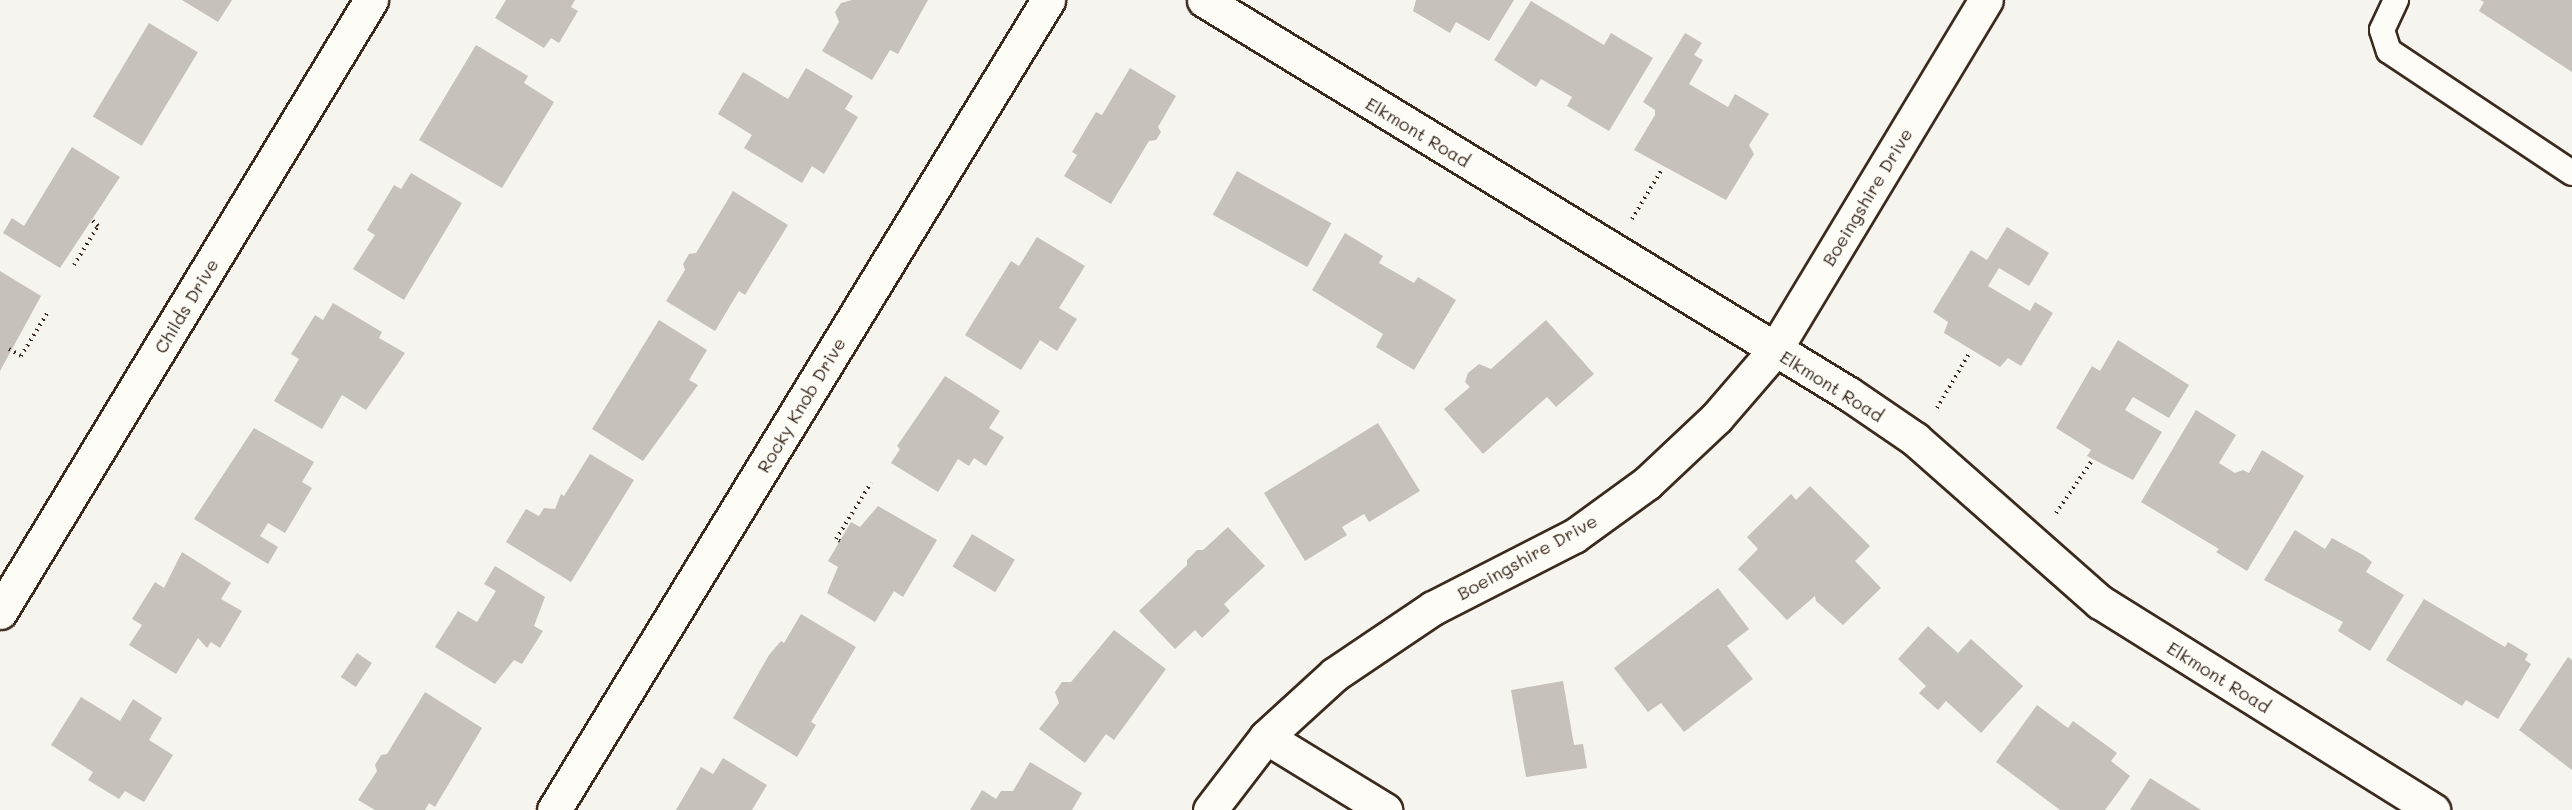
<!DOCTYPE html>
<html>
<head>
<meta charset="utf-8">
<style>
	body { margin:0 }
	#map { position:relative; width:2572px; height:810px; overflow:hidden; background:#f5f4ee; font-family:Mali,sans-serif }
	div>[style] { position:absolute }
	.building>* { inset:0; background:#c7c1bb; transform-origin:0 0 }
	.path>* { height:4px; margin-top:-2px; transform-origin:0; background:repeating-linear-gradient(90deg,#3b2a1e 0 1.5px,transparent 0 6px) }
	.roads { filter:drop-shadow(2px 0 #3b2a1e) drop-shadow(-2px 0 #3b2a1e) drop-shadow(0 2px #3b2a1e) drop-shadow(0 -2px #3b2a1e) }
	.service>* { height:24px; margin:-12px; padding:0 12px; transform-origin:12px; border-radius:12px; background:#fdfcf7 }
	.minor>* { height:33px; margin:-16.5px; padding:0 16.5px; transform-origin:16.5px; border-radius:16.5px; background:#fdfcf7 }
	span { translate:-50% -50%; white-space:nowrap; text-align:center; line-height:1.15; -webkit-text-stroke:6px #fdfcf7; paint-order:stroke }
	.street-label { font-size:18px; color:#3b2a1e }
</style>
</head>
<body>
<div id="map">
	<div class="building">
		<div style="clip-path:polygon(182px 0,232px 0,218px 22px)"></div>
		<div style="clip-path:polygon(506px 0,575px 0,571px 7px,578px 11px,559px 43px,551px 38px,544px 48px,495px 18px)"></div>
		<div style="clip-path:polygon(852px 0,928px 0,898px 54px,890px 50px,872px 80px,822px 51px,839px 22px,835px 12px,841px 3px)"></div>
		<div style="clip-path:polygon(1416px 0,1514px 0,1489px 41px,1456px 22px,1450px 33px,1413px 11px)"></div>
		<div style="clip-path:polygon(2480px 0,2572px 0,2572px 72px,2479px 11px,2484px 2px)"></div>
		<div style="clip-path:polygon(1531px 1px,1604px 45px,1611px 33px,1653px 58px,1609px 131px,1567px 106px,1572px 97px,1541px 79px,1536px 87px,1494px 60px)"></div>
		<div style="left:149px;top:23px;width:57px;height:109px;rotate:31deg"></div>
		<div style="clip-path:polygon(1685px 33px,1702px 43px,1694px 55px,1703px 60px,1689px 84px,1728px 107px,1735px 94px,1769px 114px,1749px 145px,1754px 154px,1726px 200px,1634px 150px,1655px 115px,1655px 110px,1643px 102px)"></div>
		<div style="clip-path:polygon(476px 45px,528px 76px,524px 83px,554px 102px,502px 188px,419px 140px)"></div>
		<div style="clip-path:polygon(806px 68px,853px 96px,845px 109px,858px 117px,824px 174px,812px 166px,802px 183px,744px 148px,752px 135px,718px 114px,743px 72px,788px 99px)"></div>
		<div style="clip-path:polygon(1130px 68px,1176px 96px,1158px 127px,1161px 132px,1156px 140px,1149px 141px,1111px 204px,1064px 176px,1077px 155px,1072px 152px,1096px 112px,1102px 115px)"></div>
		<div style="clip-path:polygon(72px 147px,120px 177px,60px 268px,3px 233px,12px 218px,24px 226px)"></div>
		<div style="left:1237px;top:171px;width:108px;height:50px;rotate:29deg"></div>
		<div style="clip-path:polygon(411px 173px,462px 203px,404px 300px,353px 269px,375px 235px,367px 230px,394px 185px,401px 189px)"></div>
		<div style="clip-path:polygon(733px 191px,788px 225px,745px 295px,739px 291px,715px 331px,666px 301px,685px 270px,683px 264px,689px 254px,696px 253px)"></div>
		<div style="clip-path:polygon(2007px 227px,2049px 253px,2029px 286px,1999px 268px,1988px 286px,2030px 311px,2035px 302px,2053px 313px,2021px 366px,2008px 358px,2000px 367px,1944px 333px,1948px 322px,1933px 312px,1971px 250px,1987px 260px)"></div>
		<div style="clip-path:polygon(1345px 233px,1383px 256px,1379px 263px,1414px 283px,1418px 277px,1456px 300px,1414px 370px,1376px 347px,1383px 334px,1312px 290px)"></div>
		<div style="clip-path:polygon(1037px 237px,1085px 266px,1059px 308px,1077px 319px,1057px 351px,1040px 340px,1021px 370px,965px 335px,1011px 261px,1019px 266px)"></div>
		<div style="clip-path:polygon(0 271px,41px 296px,0 371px)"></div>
		<div style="clip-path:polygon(333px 303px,382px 332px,379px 338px,405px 353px,366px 410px,342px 395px,322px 429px,274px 401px,299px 359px,291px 354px,315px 315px,323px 320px)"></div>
		<div style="clip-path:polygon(659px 320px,707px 350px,689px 380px,698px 385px,643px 461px,592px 429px)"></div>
		<div style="clip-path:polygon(1546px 320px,1594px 374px,1556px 407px,1547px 397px,1483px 454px,1444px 409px,1470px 387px,1465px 382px,1468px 373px,1479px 364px,1491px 369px)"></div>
		<div style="clip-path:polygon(2118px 340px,2189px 385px,2169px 418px,2133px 397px,2125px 410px,2162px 432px,2133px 480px,2087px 456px,2091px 450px,2056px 428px,2092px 366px,2100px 371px)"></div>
		<div style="clip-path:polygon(945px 376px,1000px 411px,989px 428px,1004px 437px,986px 466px,974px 458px,969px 466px,958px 459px,938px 492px,891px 463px,900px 449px,897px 446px)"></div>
		<div style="clip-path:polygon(2196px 410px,2236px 435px,2219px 463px,2235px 473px,2243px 470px,2249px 473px,2262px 450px,2304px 476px,2247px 571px,2216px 552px,2219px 549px,2141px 502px)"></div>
		<div style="clip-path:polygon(1378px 423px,1420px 491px,1369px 522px,1364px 514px,1342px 527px,1347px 535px,1305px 561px,1264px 493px)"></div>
		<div style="clip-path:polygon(254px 428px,314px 462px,302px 482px,312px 488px,285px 533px,268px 523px,260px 536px,278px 547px,268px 564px,194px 519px)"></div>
		<div style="clip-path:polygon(590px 454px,634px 480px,571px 582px,506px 542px,526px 509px,539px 516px,544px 508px,555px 509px,561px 494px,564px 496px)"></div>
		<div style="clip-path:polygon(1810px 486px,1870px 546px,1855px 561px,1881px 588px,1843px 625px,1816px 601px,1815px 596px,1787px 620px,1738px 569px,1758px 549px,1747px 537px,1791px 494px,1796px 500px)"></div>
		<div style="clip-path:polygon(878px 506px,937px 540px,903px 597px,894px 591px,875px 622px,827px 593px,838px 567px,828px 561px,851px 522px,860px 527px)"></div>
		<div style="clip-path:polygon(1228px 527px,1265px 566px,1224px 604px,1230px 611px,1202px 638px,1195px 630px,1175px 649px,1139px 611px,1187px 565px,1187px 560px,1197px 550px,1203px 550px)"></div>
		<div style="clip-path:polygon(2295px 530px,2325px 549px,2332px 538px,2363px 555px,2372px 562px,2366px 572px,2404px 595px,2370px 651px,2338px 631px,2343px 622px,2264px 580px)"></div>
		<div style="left:972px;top:534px;width:50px;height:38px;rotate:31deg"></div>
		<div style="clip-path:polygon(182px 552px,231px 583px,221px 599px,242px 611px,220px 648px,211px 642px,207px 648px,198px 638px,176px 674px,129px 645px,142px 625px,132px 619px,155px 582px,164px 588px)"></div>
		<div style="clip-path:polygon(495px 566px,545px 597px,534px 626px,543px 631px,522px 664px,514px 660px,495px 684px,435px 647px,458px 611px,477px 622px,496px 591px,484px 584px)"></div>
		<div style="clip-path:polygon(1718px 588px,1749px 629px,1727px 646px,1753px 679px,1684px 732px,1661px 703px,1648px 712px,1614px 668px)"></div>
		<div style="clip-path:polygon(2424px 599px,2505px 647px,2508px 642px,2528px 654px,2525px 660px,2531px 664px,2498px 719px,2466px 700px,2462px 706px,2386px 660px)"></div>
		<div style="clip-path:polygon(801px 614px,856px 647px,811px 722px,816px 725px,797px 757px,733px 718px,769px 655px,781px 641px,784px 643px)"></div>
		<div style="clip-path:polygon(1928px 626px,1958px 653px,1971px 639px,2023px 686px,1981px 733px,1946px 701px,1938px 710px,1919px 693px,1926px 686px,1898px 659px)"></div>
		<div style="clip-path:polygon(1114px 630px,1166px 669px,1114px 740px,1106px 734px,1085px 763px,1039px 729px,1059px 703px,1055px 692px,1062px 682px,1071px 682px)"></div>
		<div style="left:357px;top:653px;width:18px;height:29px;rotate:34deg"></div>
		<div style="clip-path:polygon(2568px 657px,2572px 660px,2572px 770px,2519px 730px)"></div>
		<div style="clip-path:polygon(1563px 681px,1574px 745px,1583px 744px,1587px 768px,1526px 777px,1511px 690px)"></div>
		<div style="clip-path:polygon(425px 692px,482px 728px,435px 807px,429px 803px,425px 810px,375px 810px,358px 800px,377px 771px,375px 765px,381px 755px,387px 754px)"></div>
		<div style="clip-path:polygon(81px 697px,120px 721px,133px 699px,162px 718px,149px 740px,173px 755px,144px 802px,125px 791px,119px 799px,88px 780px,93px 772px,51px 745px)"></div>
		<div style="clip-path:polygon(2037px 705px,2068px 728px,2073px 721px,2117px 753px,2111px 761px,2130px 776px,2105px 810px,2060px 810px,1996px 762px)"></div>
		<div style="clip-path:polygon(723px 758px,767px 785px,752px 810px,676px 810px,701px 767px,713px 774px)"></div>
		<div style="clip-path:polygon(1030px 762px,1082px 793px,1072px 810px,970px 810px,982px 790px,996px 799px,1001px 791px,1013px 791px)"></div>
		<div style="clip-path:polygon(2150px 778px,2201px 810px,2130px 810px)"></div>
	</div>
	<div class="path">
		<div style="left:1632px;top:219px;width:56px;rotate:-58.9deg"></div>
		<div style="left:74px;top:265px;width:46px;rotate:-58.4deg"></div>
		<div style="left:98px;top:226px;width:11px;rotate:-135deg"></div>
		<div style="left:9px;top:349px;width:14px;rotate:30deg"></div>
		<div style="left:21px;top:356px;width:52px;rotate:-58.5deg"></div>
		<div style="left:1937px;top:408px;width:65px;rotate:-59.5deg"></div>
		<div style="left:2056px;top:513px;width:62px;rotate:-55.5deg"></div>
		<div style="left:840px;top:541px;width:4px;rotate:-153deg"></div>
		<div style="left:836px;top:539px;width:66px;rotate:-58deg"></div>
	</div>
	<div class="roads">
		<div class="service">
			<div style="left:2396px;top:0;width:33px;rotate:115deg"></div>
			<div style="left:2382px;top:30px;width:22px;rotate:72deg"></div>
			<div style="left:2389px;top:51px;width:220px;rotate:33.7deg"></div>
		</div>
		<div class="minor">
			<div style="left:1204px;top:0;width:756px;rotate:31.42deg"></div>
			<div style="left:1849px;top:394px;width:80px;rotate:34.3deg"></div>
			<div style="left:1915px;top:439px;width:247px;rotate:41.4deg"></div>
			<div style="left:2100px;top:602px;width:393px;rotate:32deg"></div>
			<div style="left:0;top:612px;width:716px;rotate:-58.78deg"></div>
			<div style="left:1266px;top:737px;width:140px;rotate:31.5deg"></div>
			<div style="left:554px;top:810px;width:949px;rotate:-58.62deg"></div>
			<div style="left:1210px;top:810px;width:92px;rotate:-52.5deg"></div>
			<div style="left:1266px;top:737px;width:93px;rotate:-42.4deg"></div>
			<div style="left:1335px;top:674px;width:118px;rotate:-34deg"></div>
			<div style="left:1433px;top:608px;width:158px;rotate:-27.1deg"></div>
			<div style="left:1574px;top:536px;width:90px;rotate:-36deg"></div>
			<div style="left:1647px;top:483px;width:96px;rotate:-43.3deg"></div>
			<div style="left:1717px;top:417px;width:87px;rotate:-49.2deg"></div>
			<div style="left:1774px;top:351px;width:410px;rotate:-58.9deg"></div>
		</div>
	</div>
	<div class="street-label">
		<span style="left:1418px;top:132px;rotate:31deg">Elkmont Road</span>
		<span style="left:1867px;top:197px;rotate:-59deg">Boeingshire Drive</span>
		<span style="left:186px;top:306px;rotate:-59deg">Childs Drive</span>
		<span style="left:1832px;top:386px;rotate:32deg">Elkmont Road</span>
		<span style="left:801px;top:405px;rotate:-59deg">Rocky Knob Drive</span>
		<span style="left:1527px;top:557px;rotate:-29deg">Boeingshire Drive</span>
		<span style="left:2219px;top:677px;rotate:32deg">Elkmont Road</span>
	</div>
</div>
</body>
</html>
